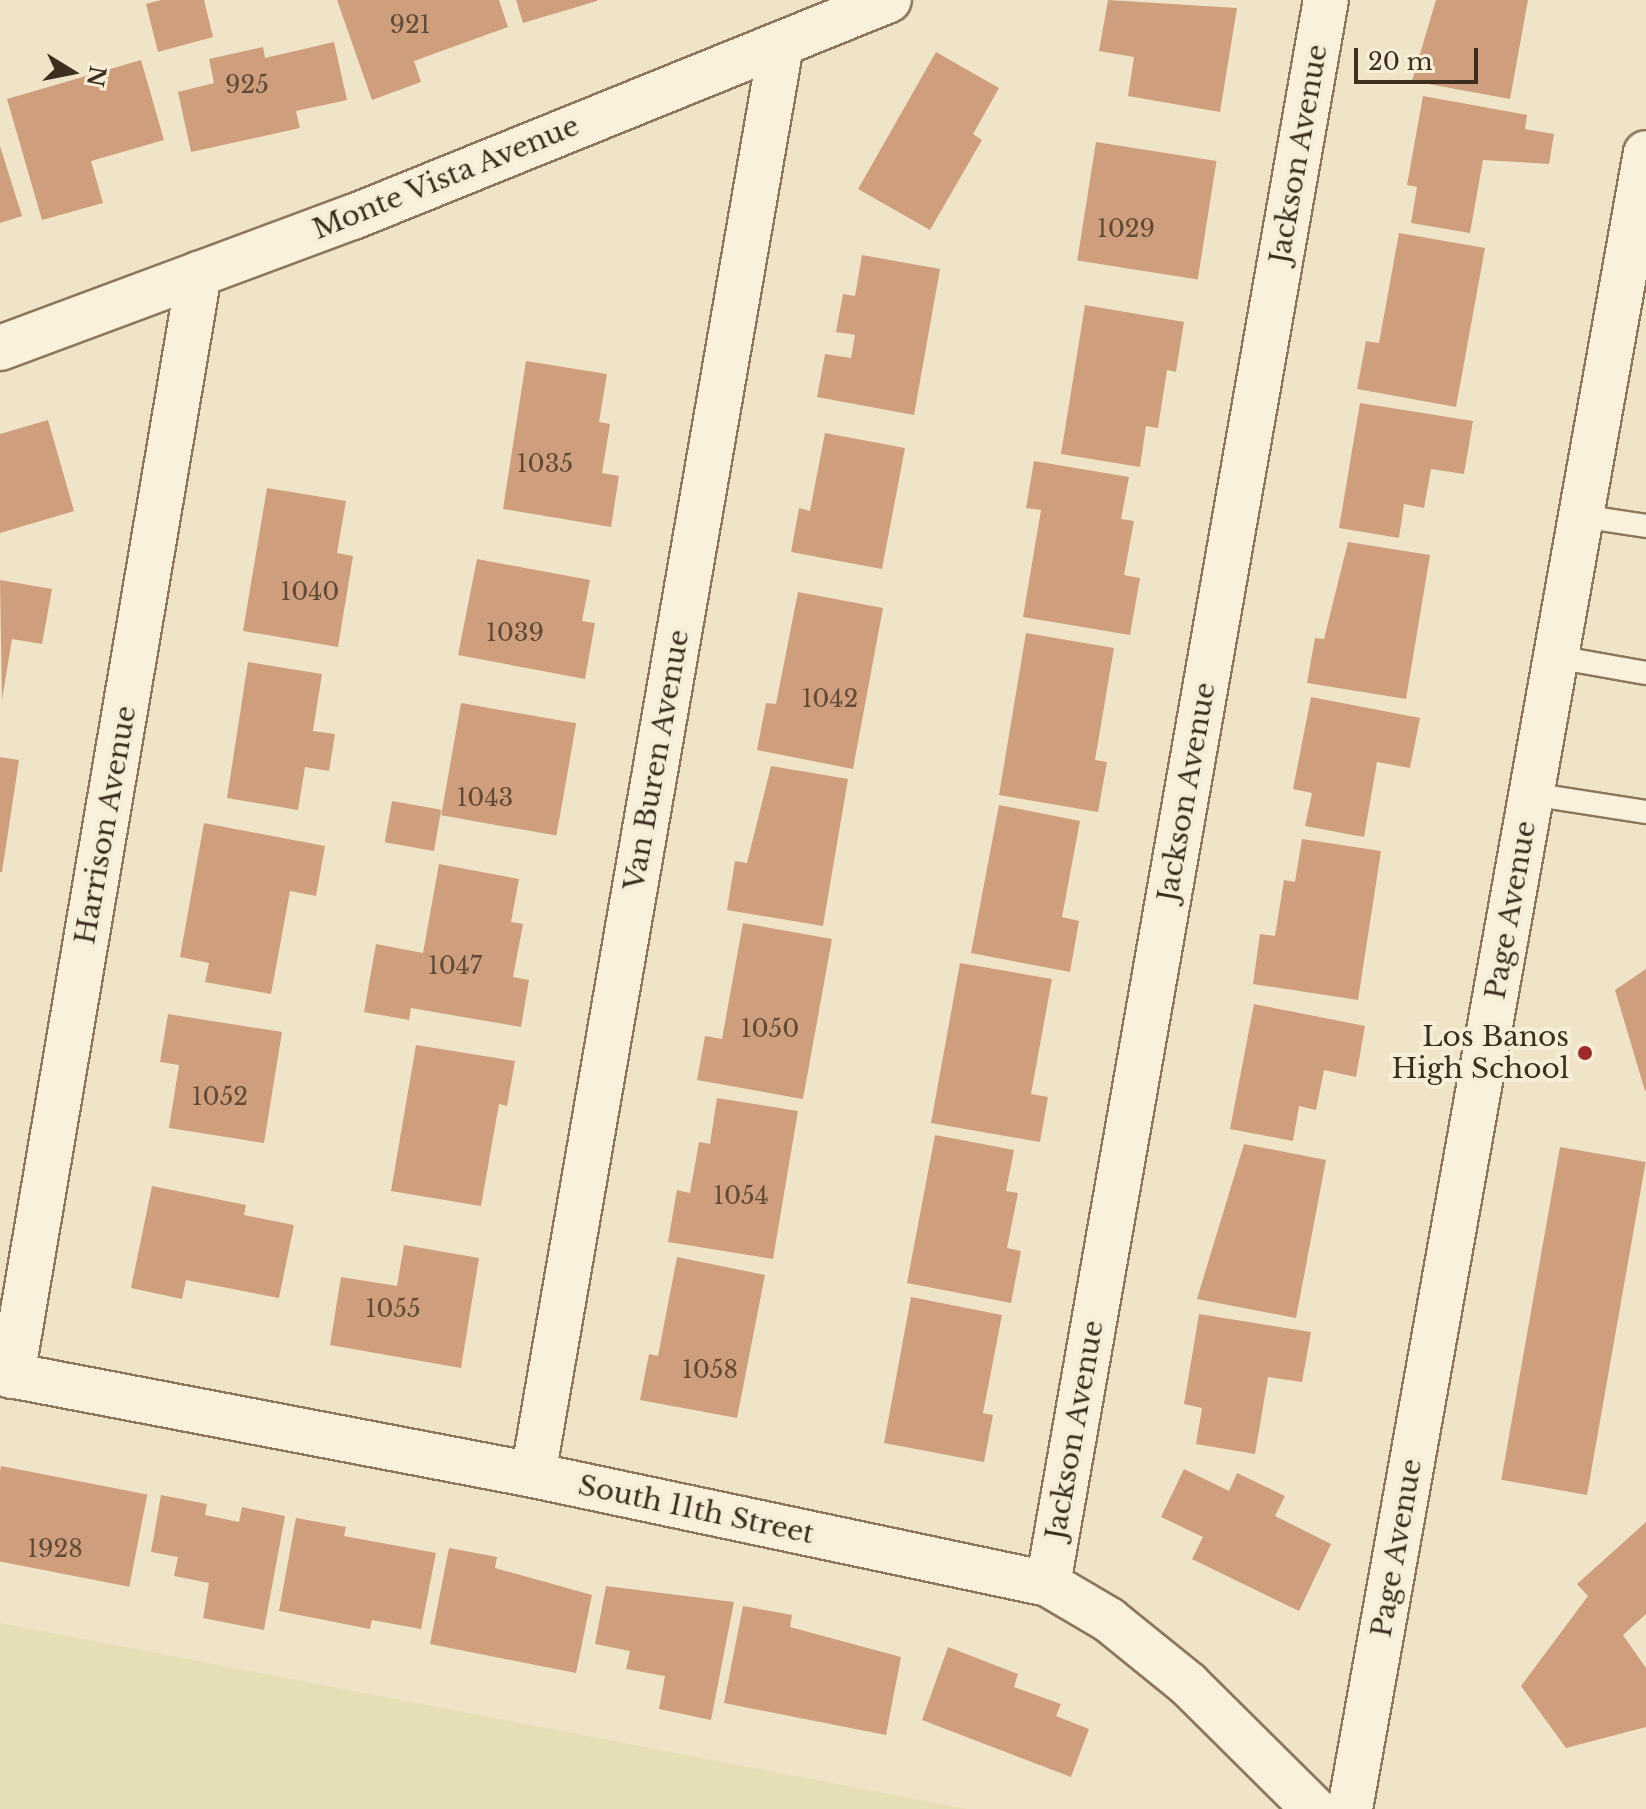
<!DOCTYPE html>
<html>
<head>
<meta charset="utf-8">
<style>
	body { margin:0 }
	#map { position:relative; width:1646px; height:1809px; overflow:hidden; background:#f0e4c8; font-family:"Libre Baskerville",serif }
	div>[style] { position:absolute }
	.farmland>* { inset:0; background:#e6deb5 }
	.building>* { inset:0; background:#cf9f7d; transform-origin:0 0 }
	.roads { filter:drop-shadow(2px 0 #8d765c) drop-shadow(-2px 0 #8d765c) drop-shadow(0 2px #8d765c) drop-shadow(0 -2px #8d765c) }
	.lane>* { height:22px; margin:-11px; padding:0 11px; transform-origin:11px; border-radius:11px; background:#faf1dc }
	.street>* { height:44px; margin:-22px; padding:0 22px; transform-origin:22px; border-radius:22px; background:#faf1dc }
	.dots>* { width:22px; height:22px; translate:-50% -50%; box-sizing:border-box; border:4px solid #f7eed8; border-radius:50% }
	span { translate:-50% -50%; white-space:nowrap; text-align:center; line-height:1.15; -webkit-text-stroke:8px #f7eed8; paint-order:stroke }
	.number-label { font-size:24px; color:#624a37 }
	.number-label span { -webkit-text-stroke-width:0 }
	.street-label { font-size:28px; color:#3d2e20 }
	.poi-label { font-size:28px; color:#3d2e20 }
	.right { translate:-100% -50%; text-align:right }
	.north { position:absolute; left:32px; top:32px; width:80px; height:80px; -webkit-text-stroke:6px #f7eed8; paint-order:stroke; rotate:100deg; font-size:22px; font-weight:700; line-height:32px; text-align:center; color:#3d2e20 }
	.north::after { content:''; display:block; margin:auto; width:28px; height:36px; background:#3d2e20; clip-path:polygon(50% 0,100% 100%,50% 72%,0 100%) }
	.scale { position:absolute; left:1354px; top:48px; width:124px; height:36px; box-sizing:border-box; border:4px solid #3d2e20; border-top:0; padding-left:10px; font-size:24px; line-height:28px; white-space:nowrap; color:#3d2e20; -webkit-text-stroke:6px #f7eed8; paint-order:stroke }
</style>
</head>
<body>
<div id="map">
	<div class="farmland">
		<div style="clip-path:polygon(0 1623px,967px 1809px,0 1809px)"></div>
	</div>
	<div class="building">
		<div style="clip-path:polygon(161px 0,204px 0,213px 37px,158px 52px,146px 4px)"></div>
		<div style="clip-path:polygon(337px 0,499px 0,508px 27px,414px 61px,421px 82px,372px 100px)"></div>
		<div style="clip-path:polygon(516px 0,597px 0,597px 1px,523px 23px)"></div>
		<div style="clip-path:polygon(1108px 0,1237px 8px,1220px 112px,1128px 96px,1134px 57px,1099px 51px)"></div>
		<div style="clip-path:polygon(1436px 0,1528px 0,1510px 99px,1412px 81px)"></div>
		<div style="clip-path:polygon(334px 42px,347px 100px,296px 111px,300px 128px,191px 152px,178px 92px,214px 83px,209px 59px,263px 47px,265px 58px)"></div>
		<div style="clip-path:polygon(936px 52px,999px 88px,973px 134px,982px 140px,930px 230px,858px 189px)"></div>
		<div style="clip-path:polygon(141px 60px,164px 140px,91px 161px,103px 203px,42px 220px,7px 99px)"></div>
		<div style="clip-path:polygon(1423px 96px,1527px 115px,1525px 129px,1554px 134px,1549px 164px,1483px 160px,1470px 233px,1411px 223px,1417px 187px,1407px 185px)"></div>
		<div style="left:1096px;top:142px;width:122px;height:120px;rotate:9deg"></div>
		<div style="clip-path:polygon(0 146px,22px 216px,0 223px)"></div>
		<div style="clip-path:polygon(1399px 233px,1485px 248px,1456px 407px,1357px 389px,1366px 341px,1379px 343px)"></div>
		<div style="clip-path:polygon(862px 255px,940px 269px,914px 415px,817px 397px,825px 354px,851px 358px,855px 335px,836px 332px,843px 294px,855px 296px)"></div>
		<div style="clip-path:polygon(1085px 305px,1184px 322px,1176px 372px,1167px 370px,1158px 428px,1146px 426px,1140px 467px,1061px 454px)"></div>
		<div style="clip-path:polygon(526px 361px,607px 374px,599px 422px,610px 424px,602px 473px,619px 476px,611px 527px,503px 509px)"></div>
		<div style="clip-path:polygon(1360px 403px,1473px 421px,1464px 474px,1431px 469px,1424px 508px,1404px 504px,1399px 538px,1339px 528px)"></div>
		<div style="clip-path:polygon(48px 420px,74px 511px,0 533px,0 434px)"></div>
		<div style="clip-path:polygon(825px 433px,905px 448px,882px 569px,791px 552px,799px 508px,810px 511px)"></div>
		<div style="clip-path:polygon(1034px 461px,1129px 477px,1121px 519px,1134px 521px,1124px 575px,1140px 578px,1130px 635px,1023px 617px,1041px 510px,1026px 508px)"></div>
		<div style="clip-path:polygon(267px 488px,346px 501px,337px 553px,353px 556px,338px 647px,243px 631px)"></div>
		<div style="clip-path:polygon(1348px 542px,1430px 555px,1406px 699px,1307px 683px,1315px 638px,1324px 639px)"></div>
		<div style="clip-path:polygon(477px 559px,590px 580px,582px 621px,595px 623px,585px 679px,458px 655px)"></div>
		<div style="clip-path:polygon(0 580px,52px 589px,42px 644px,12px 639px,2px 700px)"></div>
		<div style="clip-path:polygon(798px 592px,883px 608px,853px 769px,757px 750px,766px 703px,776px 704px)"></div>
		<div style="clip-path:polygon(1026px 633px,1114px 648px,1095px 760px,1107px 762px,1098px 812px,999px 795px)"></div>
		<div style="clip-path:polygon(248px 662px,322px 674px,313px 731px,335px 734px,329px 771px,305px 767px,298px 810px,227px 798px)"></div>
		<div style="clip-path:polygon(1311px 697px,1420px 718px,1410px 768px,1377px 762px,1364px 837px,1305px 826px,1312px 793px,1293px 789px)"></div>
		<div style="left:461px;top:703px;width:117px;height:114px;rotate:10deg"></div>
		<div style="clip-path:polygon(0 757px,19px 760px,2px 872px,0 872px)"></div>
		<div style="clip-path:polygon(771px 766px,848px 779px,823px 926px,727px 910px,735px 861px,747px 863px)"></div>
		<div style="left:392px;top:801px;width:50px;height:42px;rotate:10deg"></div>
		<div style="clip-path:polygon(999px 805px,1080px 821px,1062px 917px,1079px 921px,1070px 972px,971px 953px)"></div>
		<div style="clip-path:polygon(204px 823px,325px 846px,316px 896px,290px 891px,271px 994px,205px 982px,209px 963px,180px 957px)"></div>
		<div style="clip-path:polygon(1302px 839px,1381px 851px,1358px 1000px,1253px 984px,1260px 934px,1275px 936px,1284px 880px,1295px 882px)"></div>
		<div style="clip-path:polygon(439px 864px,519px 879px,511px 922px,523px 924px,513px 977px,529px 980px,521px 1027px,411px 1008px,409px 1020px,364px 1012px,376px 944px,423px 953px)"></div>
		<div style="clip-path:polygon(743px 923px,832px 939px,803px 1099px,697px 1080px,705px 1036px,722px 1039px)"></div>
		<div style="clip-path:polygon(960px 963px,1052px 979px,1031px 1094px,1048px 1097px,1040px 1142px,931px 1123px)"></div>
		<div style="clip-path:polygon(1646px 969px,1646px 1090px,1645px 1091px,1615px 990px)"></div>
		<div style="clip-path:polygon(1254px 1004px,1365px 1026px,1356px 1077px,1324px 1070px,1316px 1110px,1299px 1106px,1293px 1141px,1230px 1129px)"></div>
		<div style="clip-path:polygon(168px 1014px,282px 1032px,264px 1143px,169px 1128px,179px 1065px,160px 1062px)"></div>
		<div style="clip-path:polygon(416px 1045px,515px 1061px,507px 1106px,499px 1104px,481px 1206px,391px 1191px)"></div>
		<div style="clip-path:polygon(717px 1098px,798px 1111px,773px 1259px,668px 1242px,677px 1190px,690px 1193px,699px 1142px,710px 1144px)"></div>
		<div style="clip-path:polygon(935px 1135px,1014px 1150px,1006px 1191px,1018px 1193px,1007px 1248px,1021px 1251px,1011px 1303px,907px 1283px)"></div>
		<div style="clip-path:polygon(1244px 1144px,1326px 1160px,1296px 1318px,1197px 1299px)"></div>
		<div style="left:1560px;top:1147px;width:87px;height:338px;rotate:10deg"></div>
		<div style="clip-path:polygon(152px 1186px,246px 1205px,244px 1215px,294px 1225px,279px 1298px,186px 1280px,182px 1299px,131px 1288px)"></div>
		<div style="clip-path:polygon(404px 1245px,479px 1258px,461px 1368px,330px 1345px,341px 1277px,397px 1286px)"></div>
		<div style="clip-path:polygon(677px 1257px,765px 1275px,737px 1418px,640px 1400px,649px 1354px,658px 1356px)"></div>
		<div style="clip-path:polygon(911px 1297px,1002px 1315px,983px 1413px,993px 1415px,984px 1462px,884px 1443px)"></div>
		<div style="clip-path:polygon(1199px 1314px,1311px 1332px,1302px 1382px,1268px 1377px,1255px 1454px,1196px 1444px,1202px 1408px,1184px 1404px)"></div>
		<div style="left:1px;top:1466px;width:149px;height:94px;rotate:11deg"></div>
		<div style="clip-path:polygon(1184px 1469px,1229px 1491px,1237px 1473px,1285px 1496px,1275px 1516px,1331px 1544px,1299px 1611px,1192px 1559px,1203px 1537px,1161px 1517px)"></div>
		<div style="clip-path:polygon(161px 1495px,207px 1504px,205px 1515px,239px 1522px,242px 1507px,285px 1516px,264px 1630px,203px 1618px,209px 1583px,174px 1576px,178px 1557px,151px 1552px)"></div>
		<div style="clip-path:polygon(296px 1518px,346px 1527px,344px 1536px,436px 1553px,421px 1629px,372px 1620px,370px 1629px,279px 1611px)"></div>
		<div style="clip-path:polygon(1646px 1522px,1646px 1614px,1623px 1635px,1646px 1668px,1646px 1727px,1566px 1748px,1521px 1686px,1588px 1596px,1577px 1584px)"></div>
		<div style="clip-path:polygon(449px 1548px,497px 1557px,495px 1568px,592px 1595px,576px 1673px,430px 1644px)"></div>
		<div style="clip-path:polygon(606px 1586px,734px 1602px,711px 1720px,659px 1709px,665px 1676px,626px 1669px,630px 1651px,595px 1644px)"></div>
		<div style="clip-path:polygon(743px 1606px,792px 1615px,790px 1627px,901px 1657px,886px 1735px,724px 1703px)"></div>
		<div style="clip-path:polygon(948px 1647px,1018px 1674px,1014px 1687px,1061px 1704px,1056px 1716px,1089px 1729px,1071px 1777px,922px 1720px)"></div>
	</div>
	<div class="roads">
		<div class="lane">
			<div style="left:1581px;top:516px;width:66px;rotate:8.7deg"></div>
			<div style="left:1556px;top:657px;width:91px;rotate:10.1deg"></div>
			<div style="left:1531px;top:794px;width:116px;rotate:8.9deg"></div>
		</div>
		<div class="street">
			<div style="left:0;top:348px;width:377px;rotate:-20.4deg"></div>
			<div style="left:353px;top:217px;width:578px;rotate:-22.04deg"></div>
			<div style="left:0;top:1373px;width:543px;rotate:10.83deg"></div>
			<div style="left:533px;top:1475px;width:526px;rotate:11.95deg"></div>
			<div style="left:1048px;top:1584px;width:71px;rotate:30.5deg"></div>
			<div style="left:1109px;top:1620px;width:102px;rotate:39deg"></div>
			<div style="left:1188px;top:1684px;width:177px;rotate:44.8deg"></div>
			<div style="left:12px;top:1376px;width:1118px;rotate:-80.37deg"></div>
			<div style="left:533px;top:1475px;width:1451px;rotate:-80.16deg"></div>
			<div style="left:1048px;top:1584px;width:1608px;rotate:-80.05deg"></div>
			<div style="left:1350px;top:1809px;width:1682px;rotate:-79.87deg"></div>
		</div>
	</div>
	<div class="dots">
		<div style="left:1585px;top:1053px;background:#9e2a2b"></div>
	</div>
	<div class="number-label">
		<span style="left:410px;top:25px">921</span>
		<span style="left:247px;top:85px">925</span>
		<span style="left:1126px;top:229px">1029</span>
		<span style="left:545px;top:464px">1035</span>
		<span style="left:310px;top:592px">1040</span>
		<span style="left:515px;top:633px">1039</span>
		<span style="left:830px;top:699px">1042</span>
		<span style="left:485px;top:798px">1043</span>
		<span style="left:455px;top:966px">1047</span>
		<span style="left:770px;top:1029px">1050</span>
		<span style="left:220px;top:1097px">1052</span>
		<span style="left:741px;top:1196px">1054</span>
		<span style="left:393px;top:1309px">1055</span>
		<span style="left:710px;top:1370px">1058</span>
		<span style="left:55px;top:1549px">1928</span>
	</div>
	<div class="street-label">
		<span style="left:1299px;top:154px;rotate:-80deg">Jackson Avenue</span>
		<span style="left:446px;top:178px;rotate:-22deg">Monte Vista Avenue</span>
		<span style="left:657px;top:760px;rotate:-80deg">Van Buren Avenue</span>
		<span style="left:1187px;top:792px;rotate:-80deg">Jackson Avenue</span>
		<span style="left:106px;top:825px;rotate:-80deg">Harrison Avenue</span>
		<span style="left:1511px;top:910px;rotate:-80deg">Page Avenue</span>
		<span style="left:1075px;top:1430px;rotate:-80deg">Jackson Avenue</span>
		<span style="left:696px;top:1510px;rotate:12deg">South 11th Street</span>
		<span style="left:1397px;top:1548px;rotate:-80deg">Page Avenue</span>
	</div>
	<div class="poi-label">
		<span class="right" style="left:1569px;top:1053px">Los Banos<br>High School</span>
	</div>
	<div class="north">N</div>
	<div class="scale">20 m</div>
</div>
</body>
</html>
